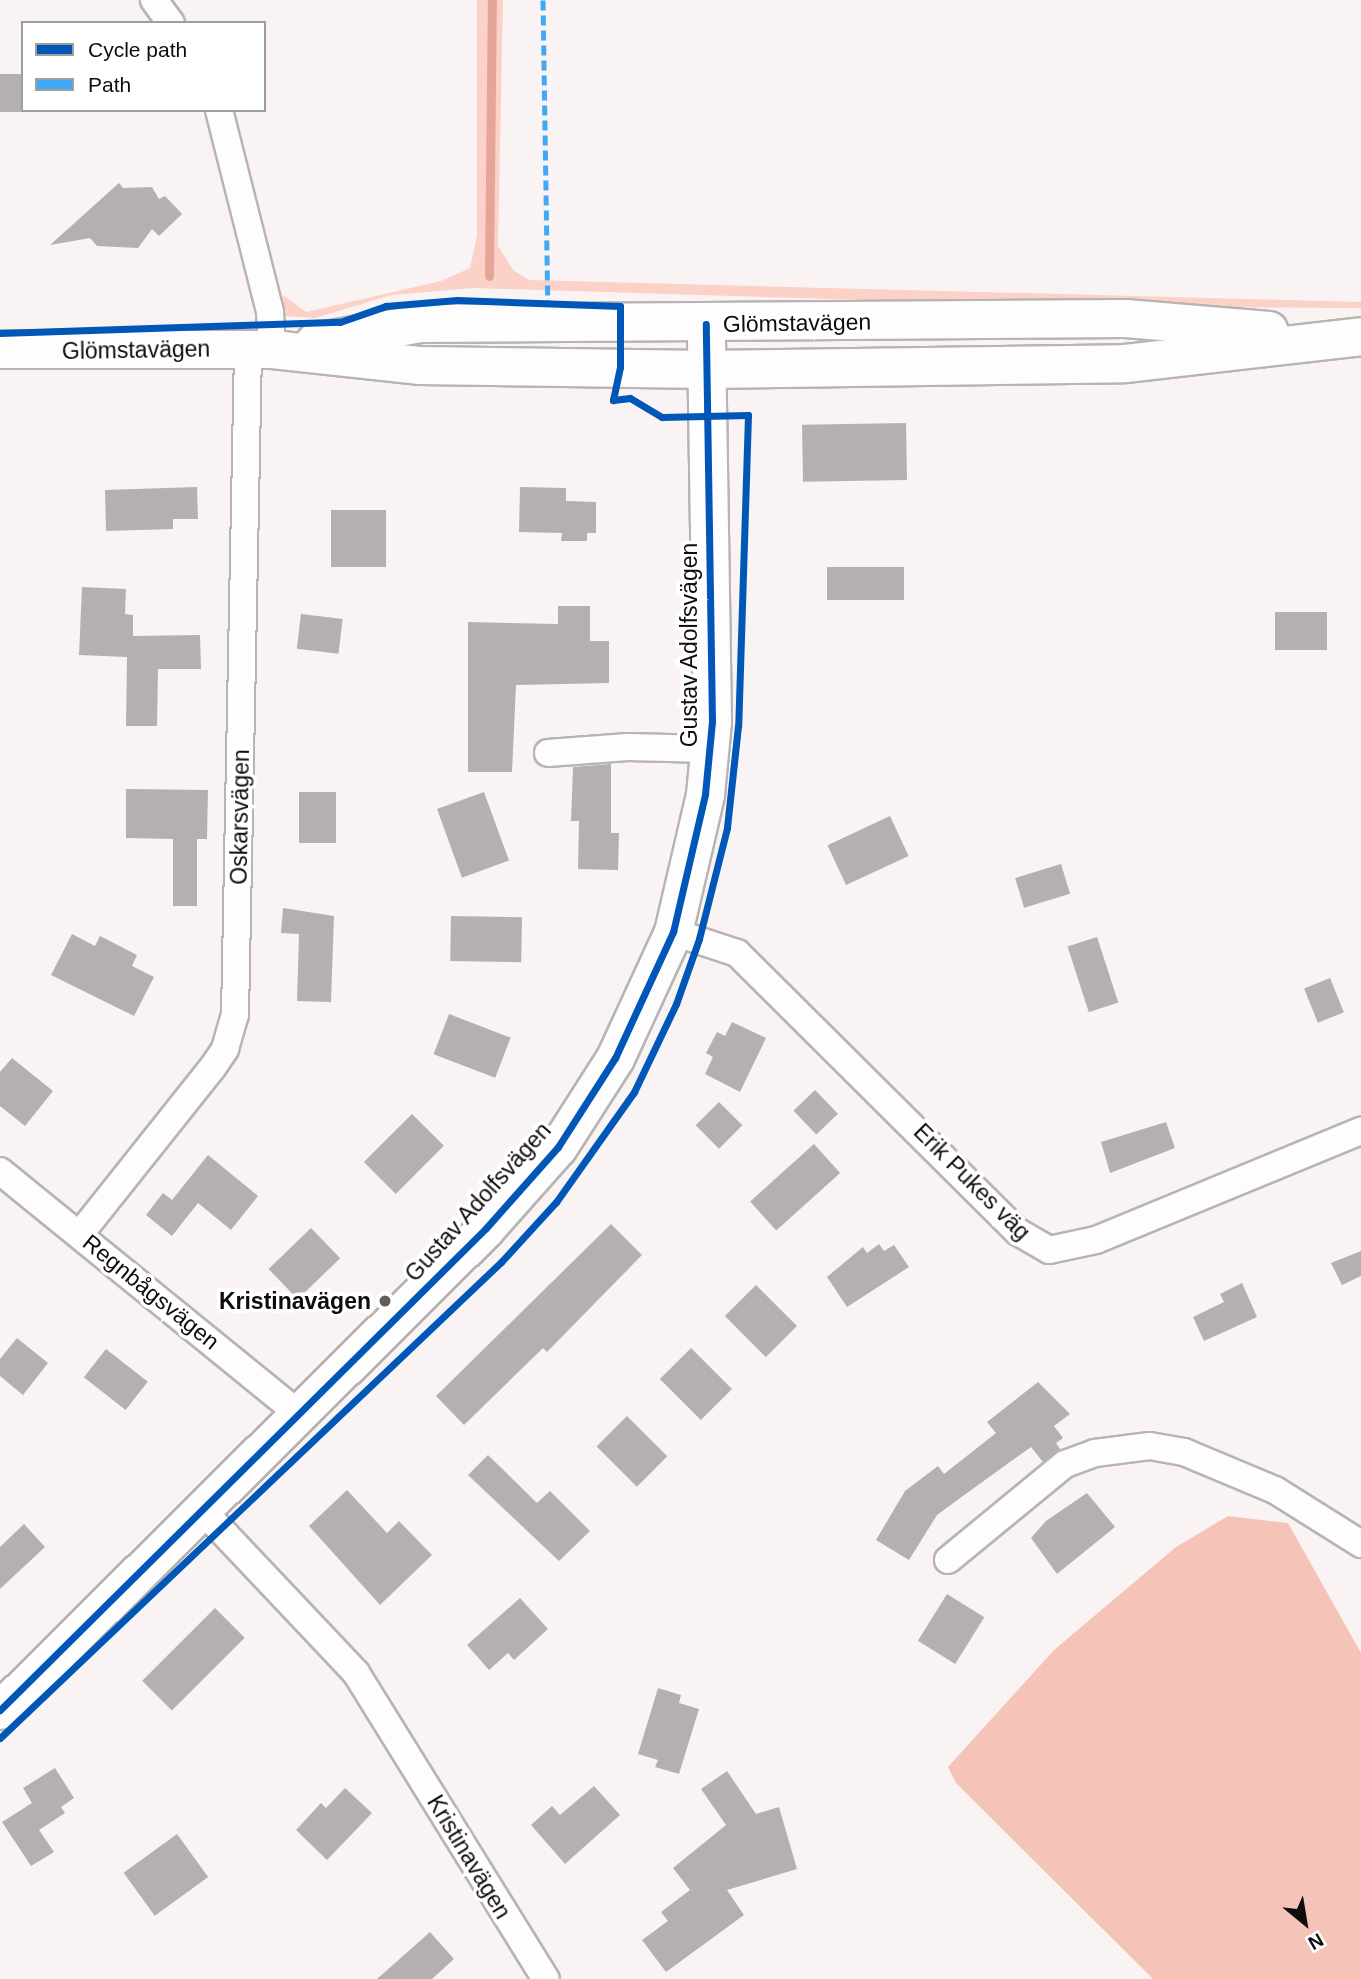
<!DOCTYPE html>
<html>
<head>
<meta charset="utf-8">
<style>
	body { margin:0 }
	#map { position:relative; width:1361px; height:1979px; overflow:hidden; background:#f9f4f3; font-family:Helvetica,sans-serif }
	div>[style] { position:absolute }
	.green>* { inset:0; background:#fcd2c8 }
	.forest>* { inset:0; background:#f5c3b7 }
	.stream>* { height:9px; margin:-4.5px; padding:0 4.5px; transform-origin:4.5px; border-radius:4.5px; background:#e3a697 }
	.building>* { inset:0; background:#b4b0af; transform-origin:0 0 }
	.roads { filter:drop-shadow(2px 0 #b8b4b3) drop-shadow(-2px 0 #b8b4b3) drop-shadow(0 2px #b8b4b3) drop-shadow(0 -2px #b8b4b3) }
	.street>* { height:26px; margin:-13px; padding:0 13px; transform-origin:13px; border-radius:13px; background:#fefdfd }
	.secondary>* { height:37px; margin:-18.5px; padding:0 18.5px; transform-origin:18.5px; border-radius:18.5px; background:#fefdfd }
	.quiet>* { height:5px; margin-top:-2.5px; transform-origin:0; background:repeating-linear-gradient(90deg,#3fa9f5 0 10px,transparent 0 15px) }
	.cycleway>* { height:7px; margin:-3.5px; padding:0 3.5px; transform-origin:3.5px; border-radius:3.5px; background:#0057b8 }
	.dots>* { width:19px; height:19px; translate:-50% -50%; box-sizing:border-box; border:4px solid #fff; border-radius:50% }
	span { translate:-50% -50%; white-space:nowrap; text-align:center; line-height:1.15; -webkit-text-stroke:7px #fff; paint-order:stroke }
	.street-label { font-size:23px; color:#0f0c0c }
	.poi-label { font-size:23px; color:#0f0c0c; font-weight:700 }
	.right { translate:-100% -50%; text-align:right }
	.legend { position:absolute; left:21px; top:21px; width:245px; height:91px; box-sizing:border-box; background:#fff; border:2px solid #9f9e9e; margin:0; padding:9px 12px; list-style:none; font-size:21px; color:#0f0c0c }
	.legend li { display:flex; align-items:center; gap:14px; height:35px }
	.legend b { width:35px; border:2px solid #9f9e9e }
	.north { position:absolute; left:1270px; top:1888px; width:70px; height:70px; -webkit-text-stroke:5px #fff; paint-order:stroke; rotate:150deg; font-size:19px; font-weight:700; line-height:28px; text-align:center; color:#0f0c0c }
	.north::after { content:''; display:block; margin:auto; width:24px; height:32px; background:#0f0c0c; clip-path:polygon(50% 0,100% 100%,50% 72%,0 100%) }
</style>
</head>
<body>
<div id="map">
	<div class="green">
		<div style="clip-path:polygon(477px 0,503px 0,498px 246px,514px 271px,530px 280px,1361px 302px,1361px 308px,1058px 306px,473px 288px,392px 295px,315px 318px,285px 316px,283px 295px,306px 312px,441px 281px,470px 268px,477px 235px)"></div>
	</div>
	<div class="forest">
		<div style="clip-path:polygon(1228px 1516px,1288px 1523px,1361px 1653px,1361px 1979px,1153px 1979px,956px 1783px,948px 1767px,1054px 1650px,1176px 1547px)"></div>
	</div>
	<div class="stream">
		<div style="left:489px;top:276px;width:276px;rotate:-89.4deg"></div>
	</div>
	<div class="building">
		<div style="left:0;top:74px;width:23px;height:38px"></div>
		<div style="clip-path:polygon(119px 183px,123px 188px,152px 187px,159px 199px,165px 196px,182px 214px,159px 236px,152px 229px,138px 248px,97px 246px,90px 238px,50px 245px)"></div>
		<div style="left:906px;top:423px;width:57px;height:104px;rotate:89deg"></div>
		<div style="clip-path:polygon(197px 487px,198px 519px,173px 519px,173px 529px,106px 531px,105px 490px)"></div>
		<div style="clip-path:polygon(520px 487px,566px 488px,566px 501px,596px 502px,596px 533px,587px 533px,587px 541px,561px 541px,562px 533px,519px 532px)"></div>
		<div style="left:331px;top:510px;width:55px;height:57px"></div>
		<div style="left:904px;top:567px;width:33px;height:77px;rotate:90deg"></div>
		<div style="clip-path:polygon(82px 587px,126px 589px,125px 614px,133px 615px,133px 636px,200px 635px,201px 669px,158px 669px,157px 726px,126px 726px,127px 657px,79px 655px)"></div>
		<div style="clip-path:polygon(558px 606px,590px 606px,590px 641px,609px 641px,609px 683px,516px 685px,512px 772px,468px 772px,468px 622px,558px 624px)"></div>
		<div style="left:1275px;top:612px;width:52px;height:38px"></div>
		<div style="left:301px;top:614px;width:42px;height:35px;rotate:7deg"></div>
		<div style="clip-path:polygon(611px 764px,611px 833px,619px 833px,618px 870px,578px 869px,579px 821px,571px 821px,573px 767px)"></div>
		<div style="clip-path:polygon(126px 789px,208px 790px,207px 839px,197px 839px,197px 906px,173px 906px,173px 839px,126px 838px)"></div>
		<div style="left:299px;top:792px;width:37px;height:51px"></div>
		<div style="left:484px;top:792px;width:73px;height:50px;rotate:70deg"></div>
		<div style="left:890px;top:816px;width:44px;height:69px;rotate:65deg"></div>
		<div style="left:1061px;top:864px;width:31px;height:48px;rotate:73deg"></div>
		<div style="clip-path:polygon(283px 908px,334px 916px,331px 1002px,297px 1001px,299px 934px,281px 933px)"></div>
		<div style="left:451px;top:916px;width:71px;height:45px;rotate:1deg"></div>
		<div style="clip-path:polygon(72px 934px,95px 946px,100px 936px,137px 955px,132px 966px,154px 977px,134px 1016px,51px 975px)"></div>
		<div style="left:1097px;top:937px;width:69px;height:31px;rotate:72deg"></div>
		<div style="left:1330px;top:978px;width:37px;height:28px;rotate:68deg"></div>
		<div style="left:449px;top:1014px;width:66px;height:43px;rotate:21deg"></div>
		<div style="clip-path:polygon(732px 1022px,766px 1038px,740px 1092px,705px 1074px,713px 1057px,706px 1053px,717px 1032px,725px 1036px)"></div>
		<div style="clip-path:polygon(12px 1058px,53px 1091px,25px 1126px,0 1106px,0 1072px)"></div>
		<div style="left:815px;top:1090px;width:33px;height:30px;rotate:46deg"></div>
		<div style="left:719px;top:1102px;width:33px;height:33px;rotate:45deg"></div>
		<div style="left:412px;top:1114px;width:45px;height:68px;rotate:45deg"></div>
		<div style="clip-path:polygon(1166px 1122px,1175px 1148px,1110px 1173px,1101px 1142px)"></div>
		<div style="left:814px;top:1144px;width:39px;height:86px;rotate:48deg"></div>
		<div style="clip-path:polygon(208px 1155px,258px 1196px,231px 1230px,198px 1203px,172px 1236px,146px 1215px,163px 1193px,172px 1200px)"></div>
		<div style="clip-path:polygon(611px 1224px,642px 1255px,547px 1352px,543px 1348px,464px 1425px,436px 1396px)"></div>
		<div style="left:311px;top:1228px;width:42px;height:59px;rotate:46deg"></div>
		<div style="clip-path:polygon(879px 1244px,884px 1251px,894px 1245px,909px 1267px,847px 1307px,827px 1277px,863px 1247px,867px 1253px)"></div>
		<div style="clip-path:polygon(1361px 1251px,1361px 1276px,1342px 1285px,1331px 1263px)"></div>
		<div style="clip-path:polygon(1242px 1283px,1257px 1317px,1204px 1341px,1193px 1317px,1224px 1302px,1220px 1294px)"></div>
		<div style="left:756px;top:1285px;width:58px;height:44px;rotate:45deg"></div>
		<div style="clip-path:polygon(17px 1338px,48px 1363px,23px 1395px,0 1376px,0 1359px)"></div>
		<div style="left:691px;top:1348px;width:58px;height:44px;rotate:45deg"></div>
		<div style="left:106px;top:1349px;width:53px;height:36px;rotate:38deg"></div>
		<div style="clip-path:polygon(1038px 1382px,1070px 1414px,1054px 1426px,1063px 1438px,1056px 1443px,1060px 1449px,1043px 1462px,1031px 1447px,967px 1493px,937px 1515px,909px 1560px,876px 1540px,905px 1491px,938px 1466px,944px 1474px,996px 1433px,987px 1422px)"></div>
		<div style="left:627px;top:1416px;width:57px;height:43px;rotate:45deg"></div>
		<div style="clip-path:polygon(488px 1455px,537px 1503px,550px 1491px,590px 1531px,559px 1561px,468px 1475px)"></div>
		<div style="clip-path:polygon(347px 1490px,387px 1533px,399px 1521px,432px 1555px,380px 1605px,309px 1526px)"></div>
		<div style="clip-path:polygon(1087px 1493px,1115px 1527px,1057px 1574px,1031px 1538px,1046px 1521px)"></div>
		<div style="clip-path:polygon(24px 1524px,45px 1547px,0 1589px,0 1547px)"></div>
		<div style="left:947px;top:1594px;width:44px;height:55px;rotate:32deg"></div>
		<div style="clip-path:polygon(520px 1598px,548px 1629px,514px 1660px,508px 1653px,489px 1670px,467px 1645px)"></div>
		<div style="left:215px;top:1608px;width:42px;height:103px;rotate:45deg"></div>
		<div style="clip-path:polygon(658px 1688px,681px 1695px,679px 1703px,699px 1709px,679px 1774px,655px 1767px,658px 1760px,638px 1754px)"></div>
		<div style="clip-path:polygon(55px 1768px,74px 1798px,61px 1807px,65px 1813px,39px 1830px,54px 1852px,31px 1866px,2px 1822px,32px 1803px,23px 1788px)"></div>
		<div style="clip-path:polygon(727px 1771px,756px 1814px,779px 1807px,797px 1869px,727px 1890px,744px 1915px,666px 1972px,642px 1940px,668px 1921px,661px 1912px,690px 1890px,673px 1868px,726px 1825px,701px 1789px)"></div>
		<div style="clip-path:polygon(594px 1786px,620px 1815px,565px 1864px,531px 1825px,552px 1806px,560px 1815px)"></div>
		<div style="clip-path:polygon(345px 1788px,372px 1813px,327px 1860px,296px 1830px,321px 1803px,326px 1808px)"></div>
		<div style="left:177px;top:1834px;width:53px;height:66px;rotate:54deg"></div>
		<div style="clip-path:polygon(430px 1932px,454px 1959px,432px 1979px,377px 1979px)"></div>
	</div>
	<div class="roads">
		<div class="street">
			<div style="left:154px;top:0;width:29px;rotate:54deg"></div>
			<div style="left:219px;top:110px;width:208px;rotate:75.8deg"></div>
			<div style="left:270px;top:312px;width:37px;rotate:87deg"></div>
			<div style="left:548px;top:753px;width:80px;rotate:-4.3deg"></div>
			<div style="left:628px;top:747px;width:82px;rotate:1.4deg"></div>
			<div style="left:673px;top:932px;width:67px;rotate:18.2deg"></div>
			<div style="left:737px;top:953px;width:396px;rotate:44.8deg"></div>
			<div style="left:1018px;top:1232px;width:36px;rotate:30deg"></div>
			<div style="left:1049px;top:1250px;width:48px;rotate:-12deg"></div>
			<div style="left:1096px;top:1240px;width:287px;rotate:-22.4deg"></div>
			<div style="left:0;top:1171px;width:387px;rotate:39.1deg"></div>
			<div style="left:80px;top:1234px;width:213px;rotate:-51.5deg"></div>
			<div style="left:213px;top:1067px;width:22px;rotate:-56deg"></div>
			<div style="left:225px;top:1049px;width:35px;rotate:-74deg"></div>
			<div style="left:235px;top:1015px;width:666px;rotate:-88.88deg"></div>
			<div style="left:203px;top:1511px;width:223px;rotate:46.6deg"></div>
			<div style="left:356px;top:1673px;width:360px;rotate:58.2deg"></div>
			<div style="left:948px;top:1560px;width:151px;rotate:-39.4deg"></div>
			<div style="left:1065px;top:1464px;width:32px;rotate:-20deg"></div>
			<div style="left:1095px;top:1453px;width:55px;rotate:-7.3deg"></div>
			<div style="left:1150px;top:1446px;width:35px;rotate:10deg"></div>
			<div style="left:1184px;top:1452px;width:99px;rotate:22.7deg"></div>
			<div style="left:1275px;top:1490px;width:102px;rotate:32.1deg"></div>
		</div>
		<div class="secondary">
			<div style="left:314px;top:342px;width:109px;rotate:-10.1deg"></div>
			<div style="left:421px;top:323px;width:704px;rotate:-0.41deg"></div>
			<div style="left:1125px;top:318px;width:144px;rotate:4.8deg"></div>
			<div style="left:0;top:349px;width:272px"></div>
			<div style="left:272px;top:349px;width:149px;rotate:6.2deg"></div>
			<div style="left:420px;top:365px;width:286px;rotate:0.8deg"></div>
			<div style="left:706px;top:369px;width:419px;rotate:-0.8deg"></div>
			<div style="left:1125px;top:363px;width:238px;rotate:-6.5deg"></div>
			<div style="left:0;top:1710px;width:684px;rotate:-44.76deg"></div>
			<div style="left:486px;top:1228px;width:108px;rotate:-48.4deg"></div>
			<div style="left:558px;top:1147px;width:106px;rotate:-57.4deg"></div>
			<div style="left:615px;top:1058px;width:139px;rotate:-65.3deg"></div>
			<div style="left:673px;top:932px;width:142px;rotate:-76.9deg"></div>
			<div style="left:705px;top:794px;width:73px;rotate:-84.5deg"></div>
			<div style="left:712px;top:721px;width:397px;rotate:-90.9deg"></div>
		</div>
	</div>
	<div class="quiet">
		<div style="left:543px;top:0;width:305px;rotate:89.1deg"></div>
	</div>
	<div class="cycleway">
		<div style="left:0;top:333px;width:340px;rotate:-1.9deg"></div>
		<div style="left:340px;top:322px;width:49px;rotate:-19.2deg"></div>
		<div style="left:386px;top:306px;width:71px;rotate:-4.8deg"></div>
		<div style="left:457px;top:300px;width:163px;rotate:2.1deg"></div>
		<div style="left:620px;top:306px;width:61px;rotate:90deg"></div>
		<div style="left:620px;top:367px;width:34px;rotate:102deg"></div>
		<div style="left:613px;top:400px;width:17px;rotate:-7deg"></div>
		<div style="left:630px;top:398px;width:37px;rotate:31deg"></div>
		<div style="left:662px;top:417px;width:86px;rotate:-1.3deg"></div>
		<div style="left:748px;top:415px;width:311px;rotate:91.8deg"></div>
		<div style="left:738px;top:726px;width:103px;rotate:96.2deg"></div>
		<div style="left:727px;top:828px;width:114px;rotate:104.2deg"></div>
		<div style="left:699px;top:939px;width:69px;rotate:109.5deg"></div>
		<div style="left:676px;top:1004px;width:98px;rotate:115.5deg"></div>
		<div style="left:634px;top:1092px;width:135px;rotate:125.3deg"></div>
		<div style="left:556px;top:1202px;width:81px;rotate:132.5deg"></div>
		<div style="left:501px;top:1262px;width:691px;rotate:136.47deg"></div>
		<div style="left:0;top:1710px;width:684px;rotate:-44.76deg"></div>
		<div style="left:486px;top:1228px;width:108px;rotate:-48.4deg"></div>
		<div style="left:558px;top:1147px;width:106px;rotate:-57.4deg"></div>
		<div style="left:615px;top:1058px;width:139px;rotate:-65.3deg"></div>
		<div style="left:673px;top:932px;width:142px;rotate:-76.9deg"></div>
		<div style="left:705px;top:794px;width:73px;rotate:-84.5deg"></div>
		<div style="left:712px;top:721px;width:397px;rotate:-90.9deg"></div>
	</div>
	<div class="dots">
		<div style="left:385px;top:1301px;background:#615d5d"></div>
	</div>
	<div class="street-label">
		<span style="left:797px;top:323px;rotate:-1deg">Glömstavägen</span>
		<span style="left:136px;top:350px;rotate:-1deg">Glömstavägen</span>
		<span style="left:689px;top:645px;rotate:-90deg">Gustav Adolfsvägen</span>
		<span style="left:240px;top:817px;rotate:-89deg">Oskarsvägen</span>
		<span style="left:972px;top:1182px;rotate:45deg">Erik Pukes väg</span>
		<span style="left:478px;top:1202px;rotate:-48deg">Gustav Adolfsvägen</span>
		<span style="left:151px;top:1292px;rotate:39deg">Regnbågsvägen</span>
		<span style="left:469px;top:1857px;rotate:59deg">Kristinavägen</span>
	</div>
	<div class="poi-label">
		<span class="right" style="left:371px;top:1301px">Kristinavägen</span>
	</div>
	<ul class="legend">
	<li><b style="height:9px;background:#0057b8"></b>Cycle path</li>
	<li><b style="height:9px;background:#3fa9f5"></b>Path</li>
	</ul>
	<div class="north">N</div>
</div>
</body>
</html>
